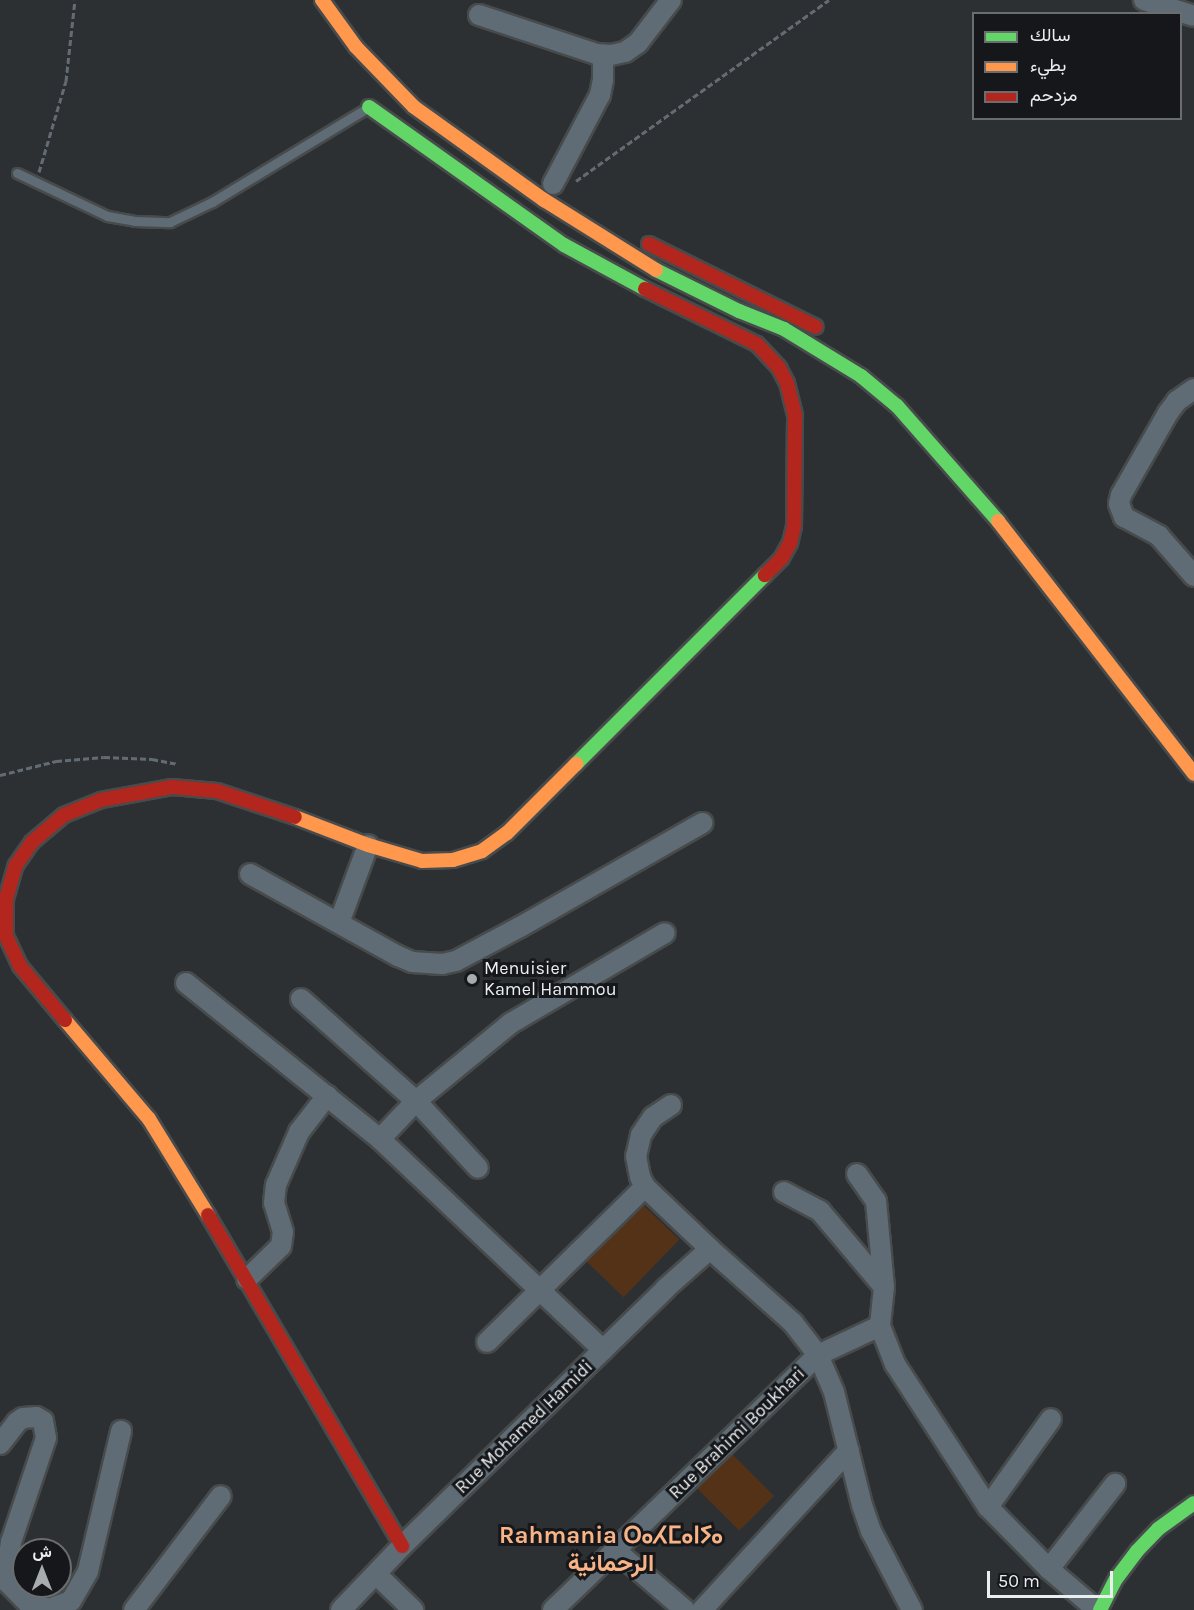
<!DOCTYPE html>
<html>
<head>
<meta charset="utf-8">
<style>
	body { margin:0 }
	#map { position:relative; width:1194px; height:1610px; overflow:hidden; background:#2d3032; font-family:Karla,Vazirmatn,"Noto Sans Tifinagh",sans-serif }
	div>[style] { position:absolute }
	.green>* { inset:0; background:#533218; transform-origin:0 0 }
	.path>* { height:3px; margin-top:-1.5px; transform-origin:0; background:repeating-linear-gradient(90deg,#636c73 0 6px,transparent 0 9px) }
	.roads { filter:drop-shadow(2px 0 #484b4c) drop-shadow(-2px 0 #484b4c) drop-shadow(0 2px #484b4c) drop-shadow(0 -2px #484b4c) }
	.lane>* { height:9px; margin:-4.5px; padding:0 4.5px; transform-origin:4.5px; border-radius:4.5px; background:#5f6c75 }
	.street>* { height:20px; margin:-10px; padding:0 10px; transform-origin:10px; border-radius:10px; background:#5f6c75 }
	.fast>* { height:14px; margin:-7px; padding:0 7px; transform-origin:7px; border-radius:7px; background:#63d668 }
	.slow>* { height:14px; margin:-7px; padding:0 7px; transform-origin:7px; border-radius:7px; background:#ff974d }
	.jam>* { height:14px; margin:-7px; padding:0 7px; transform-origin:7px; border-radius:7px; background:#b3261e }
	.dots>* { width:16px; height:16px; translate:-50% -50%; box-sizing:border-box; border:3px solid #15171a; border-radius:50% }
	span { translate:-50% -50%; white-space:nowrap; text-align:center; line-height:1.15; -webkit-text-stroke:6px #15171a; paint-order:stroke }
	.poi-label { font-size:18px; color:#eaeef1 }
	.left { translate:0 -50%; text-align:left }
	.street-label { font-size:18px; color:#eaeef1 }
	.district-label { font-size:24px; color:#f8b486; font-weight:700 }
	.legend { position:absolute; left:972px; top:12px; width:210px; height:108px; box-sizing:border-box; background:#15171a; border:2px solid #6a6d70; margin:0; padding:8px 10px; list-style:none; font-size:18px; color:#eaeef1 }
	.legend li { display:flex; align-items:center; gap:12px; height:30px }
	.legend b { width:30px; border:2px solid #6a6d70 }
	.north { position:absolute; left:12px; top:1538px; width:60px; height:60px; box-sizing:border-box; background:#15171a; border:2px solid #6a6d70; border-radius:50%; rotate:0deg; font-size:16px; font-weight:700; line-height:24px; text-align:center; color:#eaeef1 }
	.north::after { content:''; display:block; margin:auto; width:21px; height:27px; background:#a8acae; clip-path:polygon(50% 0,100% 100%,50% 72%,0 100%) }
	.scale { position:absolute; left:987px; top:1571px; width:126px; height:27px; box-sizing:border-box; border:3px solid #eaeef1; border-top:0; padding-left:8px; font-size:18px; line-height:21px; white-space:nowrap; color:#eaeef1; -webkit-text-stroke:4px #15171a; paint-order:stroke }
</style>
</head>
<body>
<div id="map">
	<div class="green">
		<div style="left:636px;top:1198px;width:60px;height:80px;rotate:44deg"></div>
		<div style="left:728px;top:1450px;width:65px;height:49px;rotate:45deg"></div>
	</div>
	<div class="path">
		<div style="left:39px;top:172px;width:95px;rotate:-73.5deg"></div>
		<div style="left:66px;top:81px;width:81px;rotate:-83.7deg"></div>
		<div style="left:576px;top:181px;width:311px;rotate:-35.6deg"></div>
		<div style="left:0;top:775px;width:58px;rotate:-14deg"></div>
		<div style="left:56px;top:761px;width:48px;rotate:-4.8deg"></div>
		<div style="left:104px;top:757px;width:48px;rotate:2.4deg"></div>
		<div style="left:152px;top:759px;width:25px;rotate:11deg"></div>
	</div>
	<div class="roads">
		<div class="lane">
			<div style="left:17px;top:173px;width:100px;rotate:25.5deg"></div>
			<div style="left:107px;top:216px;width:27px;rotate:10deg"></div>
			<div style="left:134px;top:221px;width:36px;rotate:2deg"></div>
			<div style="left:170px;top:222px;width:47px;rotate:-25.5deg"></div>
			<div style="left:212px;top:202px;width:181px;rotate:-31.2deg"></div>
		</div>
		<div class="street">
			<div style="left:1144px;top:0;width:52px;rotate:17.7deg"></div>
			<div style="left:479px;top:15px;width:123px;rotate:18.4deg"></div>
			<div style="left:596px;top:54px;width:15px;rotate:4deg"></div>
			<div style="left:611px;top:55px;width:14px;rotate:-12deg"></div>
			<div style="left:625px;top:52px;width:16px;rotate:-35deg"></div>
			<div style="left:638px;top:43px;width:54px;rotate:-52.5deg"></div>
			<div style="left:553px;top:184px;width:101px;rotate:-62.2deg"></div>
			<div style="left:600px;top:95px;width:15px;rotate:-79deg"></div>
			<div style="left:603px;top:80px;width:25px;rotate:-90deg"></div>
			<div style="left:1194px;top:389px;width:21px;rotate:145deg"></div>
			<div style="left:1177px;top:401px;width:15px;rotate:127deg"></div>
			<div style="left:1168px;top:413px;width:95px;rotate:119.8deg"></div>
			<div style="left:1121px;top:495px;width:9px;rotate:103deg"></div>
			<div style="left:1119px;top:504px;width:14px;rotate:69deg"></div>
			<div style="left:1124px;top:517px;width:40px;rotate:28deg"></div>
			<div style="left:1159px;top:536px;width:53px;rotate:48.8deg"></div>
			<div style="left:250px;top:874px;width:169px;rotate:29deg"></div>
			<div style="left:398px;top:956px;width:15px;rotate:23deg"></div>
			<div style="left:412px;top:962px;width:30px;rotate:4deg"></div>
			<div style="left:442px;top:964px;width:14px;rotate:-12deg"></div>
			<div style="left:456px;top:961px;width:72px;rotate:-28deg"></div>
			<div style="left:520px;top:927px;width:210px;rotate:-29.7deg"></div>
			<div style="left:339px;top:923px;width:83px;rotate:-69.6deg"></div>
			<div style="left:186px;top:983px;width:249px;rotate:38.8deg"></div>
			<div style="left:380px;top:1139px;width:307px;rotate:43.4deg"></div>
			<div style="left:301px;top:999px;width:154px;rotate:41.6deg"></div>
			<div style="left:416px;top:1101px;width:91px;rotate:47.2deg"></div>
			<div style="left:671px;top:1105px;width:22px;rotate:146deg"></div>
			<div style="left:653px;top:1117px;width:22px;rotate:124deg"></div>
			<div style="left:641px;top:1135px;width:22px;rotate:103deg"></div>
			<div style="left:636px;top:1156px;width:21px;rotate:79deg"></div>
			<div style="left:640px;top:1177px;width:11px;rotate:63deg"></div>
			<div style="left:645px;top:1187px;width:90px;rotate:43.6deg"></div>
			<div style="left:710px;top:1249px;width:111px;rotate:41.7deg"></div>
			<div style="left:793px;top:1323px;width:41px;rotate:52deg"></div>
			<div style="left:818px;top:1355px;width:40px;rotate:66.6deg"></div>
			<div style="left:834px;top:1392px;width:116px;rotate:76.1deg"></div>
			<div style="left:862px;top:1505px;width:28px;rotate:71deg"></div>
			<div style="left:871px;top:1531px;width:89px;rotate:62.6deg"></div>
			<div style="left:380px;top:1139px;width:52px;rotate:-46.5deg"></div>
			<div style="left:416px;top:1101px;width:123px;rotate:-39.4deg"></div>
			<div style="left:511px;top:1023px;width:178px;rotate:-30.3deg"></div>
			<div style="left:857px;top:1174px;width:33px;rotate:55deg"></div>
			<div style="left:876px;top:1201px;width:86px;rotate:84.7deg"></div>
			<div style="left:784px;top:1192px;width:41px;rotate:27.8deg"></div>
			<div style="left:820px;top:1211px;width:99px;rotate:49.9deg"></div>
			<div style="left:884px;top:1287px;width:39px;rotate:96deg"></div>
			<div style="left:880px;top:1326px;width:41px;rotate:68.5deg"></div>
			<div style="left:895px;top:1364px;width:171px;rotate:57deg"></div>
			<div style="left:988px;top:1507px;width:87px;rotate:45.5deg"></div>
			<div style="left:1049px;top:1569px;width:63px;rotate:40.5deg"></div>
			<div style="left:247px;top:1279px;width:47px;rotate:-44.1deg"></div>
			<div style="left:281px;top:1246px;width:14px;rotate:-82deg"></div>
			<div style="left:283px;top:1232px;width:30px;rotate:-107deg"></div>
			<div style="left:274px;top:1203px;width:18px;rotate:-84deg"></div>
			<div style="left:276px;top:1185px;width:58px;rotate:-66.5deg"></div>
			<div style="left:299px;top:1132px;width:46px;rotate:-52.1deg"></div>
			<div style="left:487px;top:1342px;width:221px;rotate:-44.5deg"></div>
			<div style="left:0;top:1444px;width:28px;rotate:-52deg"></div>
			<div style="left:17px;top:1422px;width:7px;rotate:-34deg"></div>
			<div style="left:23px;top:1418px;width:13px;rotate:-4deg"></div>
			<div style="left:36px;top:1417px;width:8px;rotate:30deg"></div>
			<div style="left:43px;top:1421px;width:17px;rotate:80deg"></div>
			<div style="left:46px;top:1438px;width:110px;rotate:108.6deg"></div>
			<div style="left:11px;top:1542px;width:38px;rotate:99deg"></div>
			<div style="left:5px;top:1580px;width:33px;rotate:45deg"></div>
			<div style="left:28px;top:1603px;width:22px;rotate:16deg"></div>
			<div style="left:49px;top:1609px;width:23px;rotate:-20deg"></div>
			<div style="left:71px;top:1601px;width:34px;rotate:-60deg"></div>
			<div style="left:88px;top:1571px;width:144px;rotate:-76.7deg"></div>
			<div style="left:988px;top:1507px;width:108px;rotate:-54.4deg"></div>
			<div style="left:615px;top:1550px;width:92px;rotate:40.6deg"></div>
			<div style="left:1049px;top:1569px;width:108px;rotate:-52.2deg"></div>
			<div style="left:376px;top:1574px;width:52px;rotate:44.2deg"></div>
			<div style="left:134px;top:1610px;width:143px;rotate:-52.7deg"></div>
			<div style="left:341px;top:1610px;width:88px;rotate:-46.4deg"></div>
			<div style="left:402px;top:1546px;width:369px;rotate:-44.3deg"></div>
			<div style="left:666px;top:1288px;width:59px;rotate:-41.6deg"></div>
			<div style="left:553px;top:1610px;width:368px;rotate:-43.9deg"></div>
			<div style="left:818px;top:1355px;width:68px;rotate:-25.1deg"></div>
			<div style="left:702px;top:1610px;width:217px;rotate:-47.4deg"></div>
		</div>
		<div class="fast">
			<div style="left:369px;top:107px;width:239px;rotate:35.3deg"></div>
			<div style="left:564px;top:245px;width:92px;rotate:28.5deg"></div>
			<div style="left:656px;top:270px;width:93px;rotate:26.3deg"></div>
			<div style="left:739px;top:311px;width:48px;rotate:21.8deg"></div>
			<div style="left:784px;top:329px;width:90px;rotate:31.4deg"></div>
			<div style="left:861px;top:376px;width:47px;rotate:39.8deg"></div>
			<div style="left:897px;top:406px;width:153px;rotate:48.7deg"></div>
			<div style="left:576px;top:764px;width:267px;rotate:-45deg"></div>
			<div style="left:1100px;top:1610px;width:35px;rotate:-63deg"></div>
			<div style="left:1116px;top:1579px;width:35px;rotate:-53deg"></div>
			<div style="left:1137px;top:1551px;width:30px;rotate:-46deg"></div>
			<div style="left:1158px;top:1529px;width:44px;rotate:-35.8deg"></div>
		</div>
		<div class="slow">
			<div style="left:322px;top:0;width:58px;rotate:54.1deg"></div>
			<div style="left:356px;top:47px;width:83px;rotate:46deg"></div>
			<div style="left:414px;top:107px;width:160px;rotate:35.6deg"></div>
			<div style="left:544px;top:200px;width:132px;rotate:32deg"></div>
			<div style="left:998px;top:521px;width:320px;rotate:52.2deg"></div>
			<div style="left:295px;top:817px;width:78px;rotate:21deg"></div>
			<div style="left:368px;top:845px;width:56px;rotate:16.5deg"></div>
			<div style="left:422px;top:861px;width:31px;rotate:-2deg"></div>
			<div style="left:453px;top:860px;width:30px;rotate:-17deg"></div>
			<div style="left:482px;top:851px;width:31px;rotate:-36deg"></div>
			<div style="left:507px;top:833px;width:98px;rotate:-45deg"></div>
			<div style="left:65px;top:1020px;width:130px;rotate:49.7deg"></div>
			<div style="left:149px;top:1119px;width:113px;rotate:58.4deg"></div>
		</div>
		<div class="jam">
			<div style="left:649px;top:244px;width:186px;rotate:26.4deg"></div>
			<div style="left:645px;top:289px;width:125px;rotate:26.2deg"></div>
			<div style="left:757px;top:344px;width:33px;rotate:47deg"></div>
			<div style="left:779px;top:368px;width:17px;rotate:62deg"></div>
			<div style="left:787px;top:383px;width:34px;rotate:76deg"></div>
			<div style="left:795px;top:416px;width:110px;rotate:90.5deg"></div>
			<div style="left:794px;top:526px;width:17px;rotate:103deg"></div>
			<div style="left:790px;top:543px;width:18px;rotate:119deg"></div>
			<div style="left:781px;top:559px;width:23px;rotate:135deg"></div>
			<div style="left:65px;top:1020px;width:70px;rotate:-129.8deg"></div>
			<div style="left:20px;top:966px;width:33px;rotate:-115deg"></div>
			<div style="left:6px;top:936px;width:37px;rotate:-90deg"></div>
			<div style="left:6px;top:899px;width:35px;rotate:-74deg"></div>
			<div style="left:16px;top:865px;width:28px;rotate:-55deg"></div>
			<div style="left:32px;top:842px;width:42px;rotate:-40.2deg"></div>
			<div style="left:64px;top:815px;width:40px;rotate:-22deg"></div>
			<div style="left:101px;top:800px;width:72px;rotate:-10.4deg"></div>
			<div style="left:172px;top:787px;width:45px;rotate:5.1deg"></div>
			<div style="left:217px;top:791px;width:82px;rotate:18.4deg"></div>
			<div style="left:208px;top:1215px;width:384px;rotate:59.6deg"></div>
		</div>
	</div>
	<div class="dots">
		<div style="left:472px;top:979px;background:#a8acae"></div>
	</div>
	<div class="poi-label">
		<span class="left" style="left:484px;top:979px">Menuisier<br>Kamel Hammou</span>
	</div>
	<div class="street-label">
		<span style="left:524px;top:1427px;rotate:-44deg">Rue Mohamed Hamidi</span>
		<span style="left:737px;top:1433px;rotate:-44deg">Rue Brahimi Boukhari</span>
	</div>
	<div class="district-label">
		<span style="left:611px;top:1550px">Rahmania ⵔⴰⵃⵎⴰⵏⵢⴰ<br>الرحمانية</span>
	</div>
	<ul class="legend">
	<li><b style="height:8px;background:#63d668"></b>سالك</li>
	<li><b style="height:8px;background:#ff974d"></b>بطيء</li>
	<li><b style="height:8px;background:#b3261e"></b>مزدحم</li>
	</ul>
	<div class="north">ش</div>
	<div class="scale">50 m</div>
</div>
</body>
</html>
